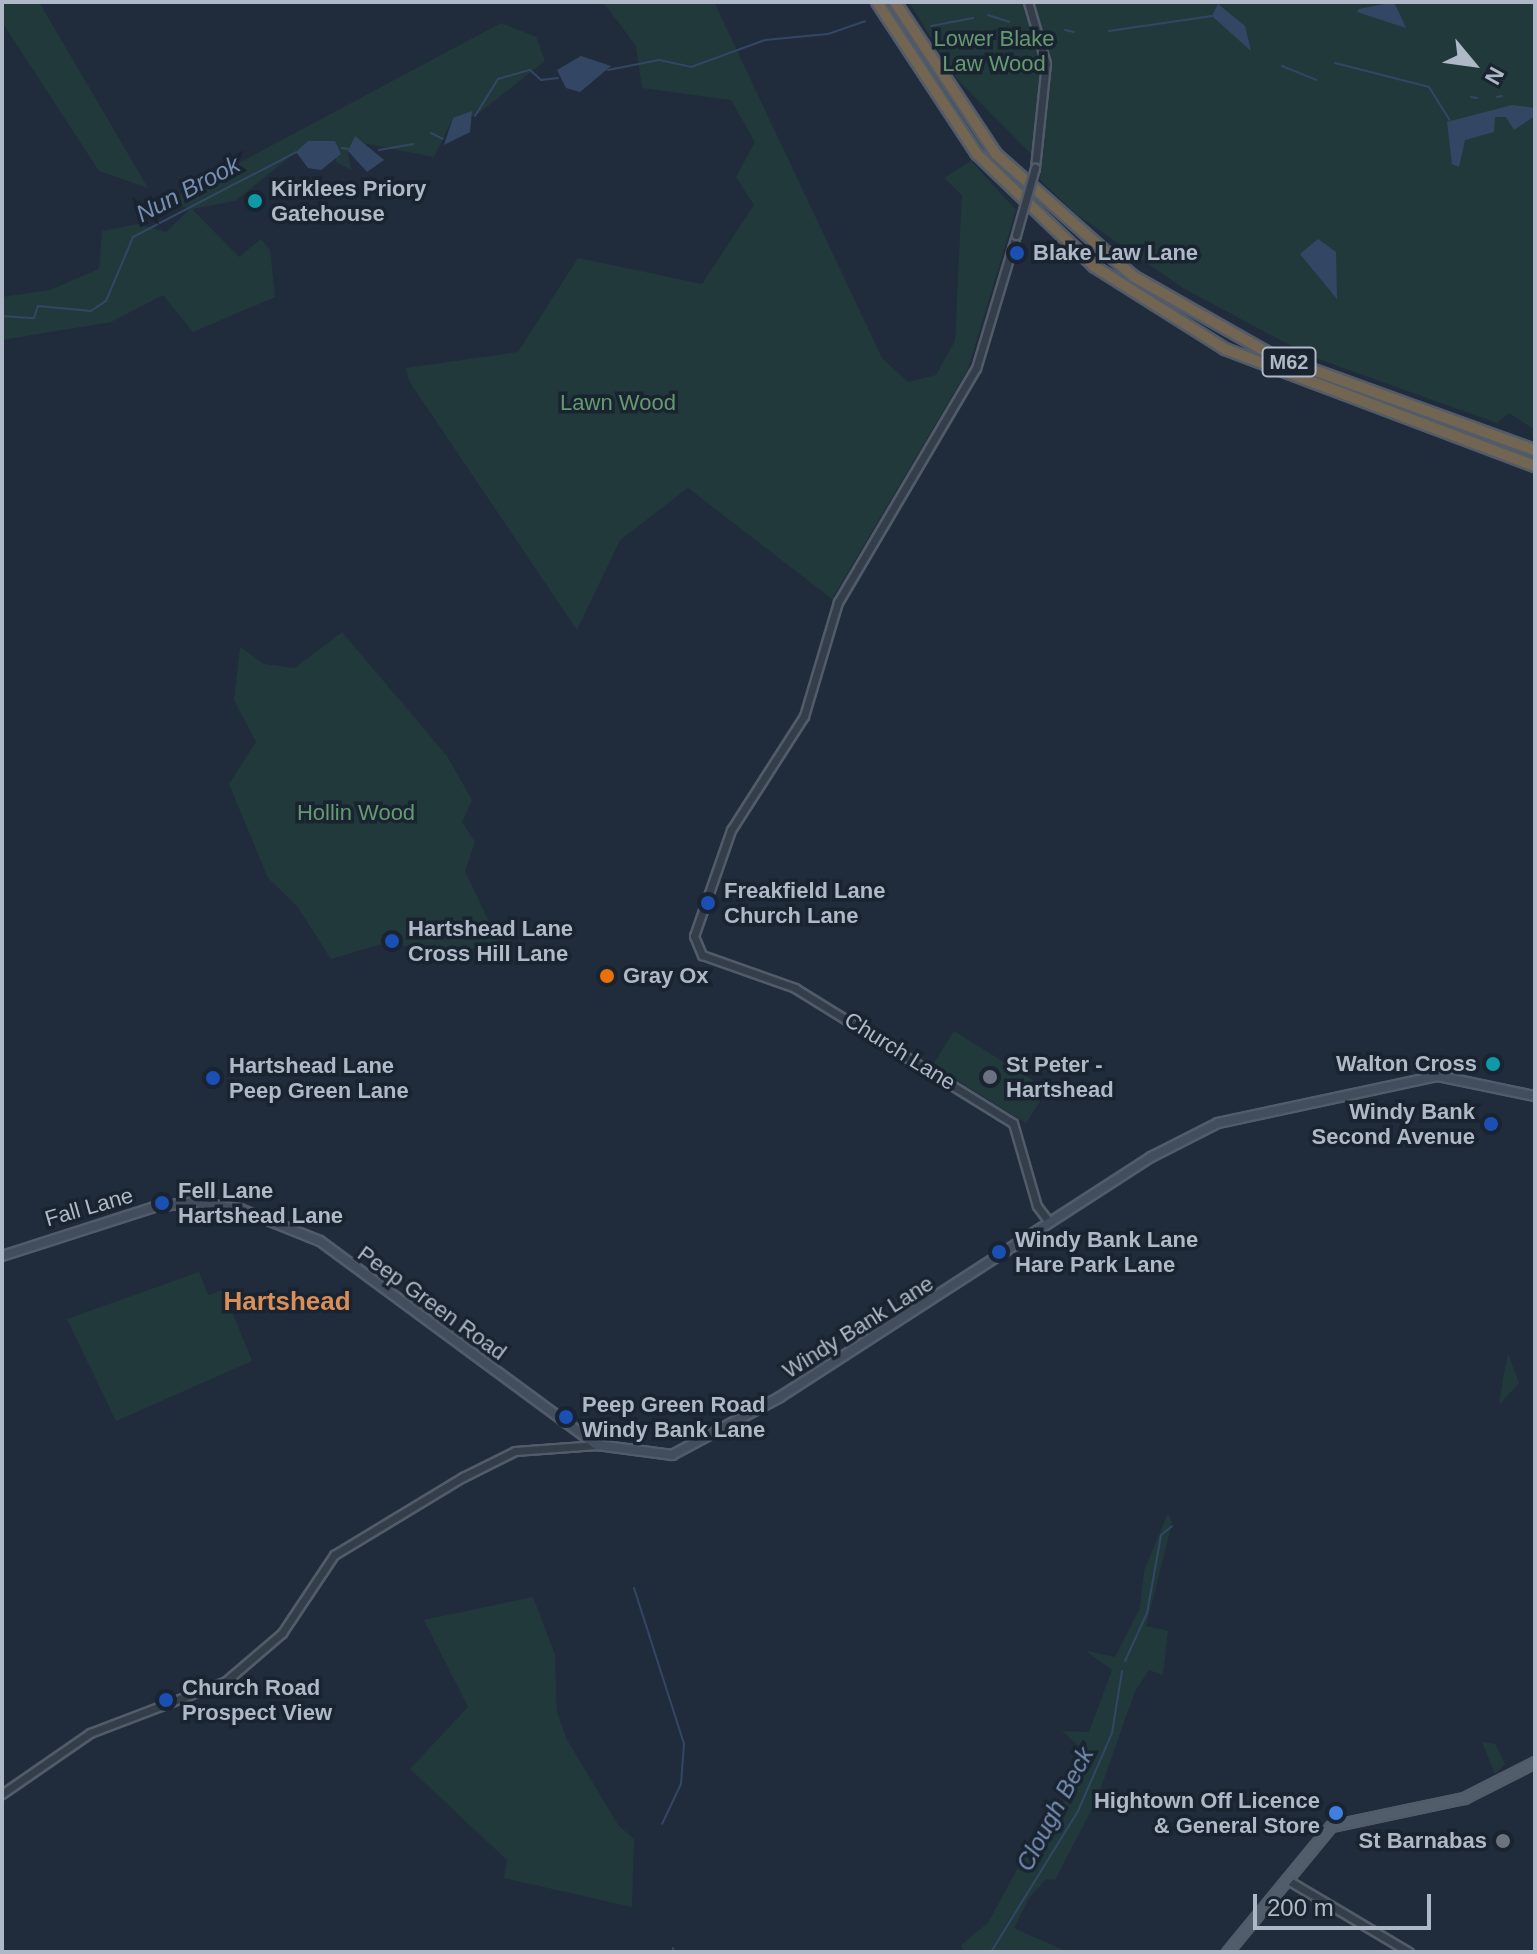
<!DOCTYPE html>
<html>
<head>
<meta charset="utf-8">
<style>
	body { margin:0 }
	#map { position:relative; width:1537px; height:1954px; overflow:hidden; background:#202c3b; font-family:Arial,sans-serif }
	div>[style] { position:absolute }
	.green>* { inset:0; background:#22393c; transform-origin:0 0 }
	.water>* { inset:0; background:#334764 }
	.stream>* { height:2px; margin:-1px; padding:0 1px; transform-origin:1px; border-radius:1px; background:#334764 }
	.roads { filter:drop-shadow(2px 0 #525b69) drop-shadow(-2px 0 #525b69) drop-shadow(0 2px #525b69) drop-shadow(0 -2px #525b69) }
	.tertiary>* { height:7px; margin:-3.5px; padding:0 3.5px; transform-origin:3.5px; border-radius:3.5px; background:#343e4b }
	.secondary>* { height:8px; margin:-4px; padding:0 4px; transform-origin:4px; border-radius:4px; background:#424d5e }
	.primary>* { height:9px; margin:-4.5px; padding:0 4.5px; transform-origin:4.5px; border-radius:4.5px; background:#525d6b }
	.motorway>* { height:10px; margin:-5px; padding:0 5px; transform-origin:5px; border-radius:5px; background:#726551 }
	.bridges { filter:drop-shadow(2px 0 #525b69) drop-shadow(-2px 0 #525b69) drop-shadow(0 2px #525b69) drop-shadow(0 -2px #525b69) }
	.tertiary-bridge>* { height:7px; margin:-3.5px; padding:0 3.5px; transform-origin:3.5px; border-radius:3.5px; background:#343e4b }
	.dots>* { width:22px; height:22px; translate:-50% -50%; box-sizing:border-box; border:4px solid #1a2330; border-radius:50% }
	span { translate:-50% -50%; white-space:nowrap; text-align:center; line-height:1.15; -webkit-text-stroke:7px #1a2330; paint-order:stroke }
	.shield-label span { padding:2px 6px; background:#1a2330; border:2px solid; border-radius:6px; -webkit-text-stroke-width:0 }
	.shield-label { font-size:20px; color:#afb8c7; font-weight:700 }
	.park-label { font-size:22px; color:#659a71 }
	.poi-label { font-size:22px; color:#afb8c7; font-weight:700 }
	.left { translate:0 -50%; text-align:left }
	.right { translate:-100% -50%; text-align:right }
	.street-label { font-size:22px; color:#afb8c7 }
	.water-label { font-size:24px; color:#758fb2; font-style:italic }
	.quarter-label { font-size:26px; color:#d98f58; font-weight:700 }
	.frame { position:absolute; inset:0; border:4px solid #afb8c7; pointer-events:none }
	.north { position:absolute; left:1433px; top:24px; width:80px; height:80px; -webkit-text-stroke:6px #1a2330; paint-order:stroke; rotate:119deg; font-size:22px; font-weight:700; line-height:32px; text-align:center; color:#afb8c7 }
	.north::after { content:''; display:block; margin:auto; width:28px; height:36px; background:#afb8c7; clip-path:polygon(50% 0,100% 100%,50% 72%,0 100%) }
	.scale { position:absolute; left:1253px; top:1894px; width:178px; height:36px; box-sizing:border-box; border:4px solid #afb8c7; border-top:0; padding-left:10px; font-size:24px; line-height:28px; white-space:nowrap; color:#afb8c7; -webkit-text-stroke:6px #1a2330; paint-order:stroke }
</style>
</head>
<body>
<div id="map">
	<div class="green">
		<div style="clip-path:polygon(2px 2px,39px 2px,148px 188px,99px 171px,2px 22px)"></div>
		<div style="clip-path:polygon(603px 2px,714px 2px,882px 358px,908px 382px,936px 375px,955px 341px,962px 195px,944px 178px,971px 161px,1016px 210px,968px 369px,832px 599px,688px 488px,620px 540px,577px 630px,409px 381px,406px 368px,518px 352px,578px 258px,702px 284px,754px 205px,736px 177px,755px 142px,731px 100px,642px 88px,636px 46px)"></div>
		<div style="clip-path:polygon(909px 2px,1026px 2px,1043px 74px,1032px 155px,957px 79px)"></div>
		<div style="clip-path:polygon(1028px 2px,1535px 2px,1535px 430px,1509px 413px,1497px 423px,1310px 356px,1183px 288px,1076px 214px,1040px 180px,1046px 63px)"></div>
		<div style="clip-path:polygon(501px 23px,536px 37px,545px 61px,475px 116px,453px 118px,434px 157px,362px 143px,348px 151px,351px 170px,336px 162px,335px 141px,324px 142px,296px 152px,235px 201px,192px 209px,239px 257px,261px 239px,270px 250px,275px 297px,193px 332px,163px 295px,111px 322px,2px 340px,2px 297px,50px 290px,99px 269px,102px 231px,138px 224px,166px 232px,190px 209px,166px 202px)"></div>
		<div style="clip-path:polygon(342px 632px,447px 756px,472px 800px,462px 822px,475px 842px,465px 871px,498px 941px,458px 953px,385px 943px,331px 959px,297px 906px,268px 878px,229px 784px,256px 742px,234px 700px,240px 647px,264px 664px,295px 668px)"></div>
		<div style="left:954px;top:1031px;width:110px;height:40px;rotate:32deg"></div>
		<div style="clip-path:polygon(199px 1272px,208px 1295px,223px 1290px,252px 1361px,116px 1421px,67px 1319px)"></div>
		<div style="clip-path:polygon(1508px 1353px,1519px 1383px,1499px 1405px,1503px 1379px)"></div>
		<div style="clip-path:polygon(1168px 1513px,1172px 1523px,1146px 1626px,1168px 1631px,1163px 1675px,1149px 1670px,1135px 1691px,1097px 1799px,1055px 1880px,1046px 1879px,1029px 1898px,1014px 1928px,1068px 1952px,964px 1952px,961px 1945px,988px 1923px,1046px 1816px,1068px 1798px,1080px 1747px,1062px 1731px,1089px 1732px,1112px 1670px,1086px 1651px,1115px 1657px,1140px 1608px,1144px 1571px)"></div>
		<div style="clip-path:polygon(533px 1597px,555px 1655px,557px 1712px,567px 1740px,618px 1825px,634px 1839px,632px 1907px,504px 1878px,507px 1860px,410px 1769px,468px 1707px,424px 1620px)"></div>
		<div style="clip-path:polygon(1482px 1742px,1495px 1744px,1505px 1764px,1495px 1774px)"></div>
	</div>
	<div class="water">
		<div style="clip-path:polygon(1394px 2px,1406px 28px,1357px 12px,1359px 9px)"></div>
		<div style="clip-path:polygon(1218px 4px,1245px 26px,1251px 51px,1212px 16px)"></div>
		<div style="clip-path:polygon(581px 56px,611px 66px,580px 92px,566px 88px,557px 70px)"></div>
		<div style="clip-path:polygon(1512px 105px,1535px 108px,1535px 116px,1514px 130px,1506px 117px,1495px 117px,1494px 132px,1465px 140px,1459px 167px,1452px 164px,1447px 122px)"></div>
		<div style="clip-path:polygon(472px 111px,470px 132px,444px 145px,453px 118px)"></div>
		<div style="clip-path:polygon(355px 136px,384px 160px,367px 172px,348px 151px)"></div>
		<div style="clip-path:polygon(308px 141px,335px 141px,341px 154px,321px 170px,308px 168px,296px 152px)"></div>
		<div style="clip-path:polygon(1318px 239px,1336px 252px,1337px 299px,1300px 254px)"></div>
	</div>
	<div class="stream">
		<div style="left:988px;top:15px;width:22px;rotate:18deg"></div>
		<div style="left:931px;top:26px;width:43px;rotate:-10.8deg"></div>
		<div style="left:1065px;top:30px;width:9px;rotate:13deg"></div>
		<div style="left:1109px;top:31px;width:104px;rotate:-8.3deg"></div>
		<div style="left:1335px;top:63px;width:97px;rotate:14.3deg"></div>
		<div style="left:1429px;top:87px;width:39px;rotate:58deg"></div>
		<div style="left:1282px;top:66px;width:37px;rotate:22deg"></div>
		<div style="left:608px;top:70px;width:52px;rotate:-11.1deg"></div>
		<div style="left:659px;top:60px;width:33px;rotate:12deg"></div>
		<div style="left:691px;top:67px;width:79px;rotate:-20deg"></div>
		<div style="left:765px;top:40px;width:63px;rotate:-5.4deg"></div>
		<div style="left:828px;top:34px;width:39px;rotate:-19deg"></div>
		<div style="left:1471px;top:97px;width:6px;rotate:9deg"></div>
		<div style="left:1497px;top:97px;width:5px;rotate:-11deg"></div>
		<div style="left:475px;top:116px;width:44px;rotate:-58.1deg"></div>
		<div style="left:498px;top:79px;width:33px;rotate:-16deg"></div>
		<div style="left:530px;top:70px;width:15px;rotate:42deg"></div>
		<div style="left:541px;top:80px;width:17px;rotate:-7deg"></div>
		<div style="left:431px;top:133px;width:13px;rotate:27deg"></div>
		<div style="left:342px;top:148px;width:6px;rotate:9deg"></div>
		<div style="left:379px;top:150px;width:35px;rotate:-10deg"></div>
		<div style="left:2px;top:316px;width:32px;rotate:4deg"></div>
		<div style="left:34px;top:318px;width:13px;rotate:-72deg"></div>
		<div style="left:38px;top:306px;width:53px;rotate:5.4deg"></div>
		<div style="left:91px;top:311px;width:18px;rotate:-34deg"></div>
		<div style="left:106px;top:301px;width:69px;rotate:-67.1deg"></div>
		<div style="left:133px;top:237px;width:184px;rotate:-27.5deg"></div>
		<div style="left:634px;top:1588px;width:164px;rotate:72.2deg"></div>
		<div style="left:684px;top:1744px;width:40px;rotate:94.3deg"></div>
		<div style="left:681px;top:1784px;width:44px;rotate:115.4deg"></div>
		<div style="left:1125px;top:1661px;width:53px;rotate:-65.4deg"></div>
		<div style="left:1147px;top:1613px;width:79px;rotate:-79.8deg"></div>
		<div style="left:1161px;top:1535px;width:14px;rotate:-39deg"></div>
		<div style="left:673px;top:1952px;width:4px;rotate:-90deg"></div>
		<div style="left:991px;top:1952px;width:166px;rotate:-58.3deg"></div>
		<div style="left:1078px;top:1811px;width:85px;rotate:-66.4deg"></div>
		<div style="left:1112px;top:1733px;width:63px;rotate:-80.8deg"></div>
	</div>
	<div class="roads">
		<div class="tertiary">
			<div style="left:1028px;top:2px;width:64px;rotate:73.6deg"></div>
			<div style="left:1046px;top:63px;width:106px;rotate:96deg"></div>
			<div style="left:1016px;top:235px;width:139px;rotate:106.7deg"></div>
			<div style="left:976px;top:368px;width:272px;rotate:120.5deg"></div>
			<div style="left:838px;top:602px;width:119px;rotate:106.6deg"></div>
			<div style="left:804px;top:716px;width:135px;rotate:122.6deg"></div>
			<div style="left:731px;top:830px;width:112px;rotate:109.2deg"></div>
			<div style="left:694px;top:936px;width:21px;rotate:67deg"></div>
			<div style="left:702px;top:955px;width:99px;rotate:19.5deg"></div>
			<div style="left:795px;top:988px;width:256px;rotate:31.8deg"></div>
			<div style="left:1013px;top:1123px;width:86px;rotate:73.9deg"></div>
			<div style="left:1037px;top:1206px;width:20px;rotate:53deg"></div>
			<div style="left:2px;top:1794px;width:107px;rotate:-34.7deg"></div>
			<div style="left:90px;top:1733px;width:146px;rotate:-20.9deg"></div>
			<div style="left:226px;top:1681px;width:74px;rotate:-40.6deg"></div>
			<div style="left:282px;top:1633px;width:94px;rotate:-56.3deg"></div>
			<div style="left:334px;top:1555px;width:151px;rotate:-31.2deg"></div>
			<div style="left:463px;top:1477px;width:58px;rotate:-26.6deg"></div>
			<div style="left:515px;top:1451px;width:82px;rotate:-4.2deg"></div>
			<div style="left:1286px;top:1879px;width:143px;rotate:30.7deg"></div>
		</div>
		<div class="secondary">
			<div style="left:2px;top:1256px;width:161px;rotate:-17.8deg"></div>
			<div style="left:155px;top:1207px;width:39px;rotate:-7deg"></div>
			<div style="left:194px;top:1202px;width:47px;rotate:8.7deg"></div>
			<div style="left:240px;top:1209px;width:86px;rotate:21.8deg"></div>
			<div style="left:320px;top:1241px;width:344px;rotate:36.4deg"></div>
			<div style="left:597px;top:1445px;width:76px;rotate:7.6deg"></div>
			<div style="left:672px;top:1455px;width:123px;rotate:-28.2deg"></div>
			<div style="left:780px;top:1397px;width:442px;rotate:-32.9deg"></div>
			<div style="left:1151px;top:1157px;width:75px;rotate:-26.9deg"></div>
			<div style="left:1218px;top:1123px;width:225px;rotate:-12.1deg"></div>
			<div style="left:1438px;top:1076px;width:99px;rotate:11.7deg"></div>
		</div>
		<div class="primary">
			<div style="left:1227px;top:1952px;width:163px;rotate:-50.5deg"></div>
			<div style="left:1331px;top:1826px;width:136px;rotate:-11.9deg"></div>
			<div style="left:1464px;top:1798px;width:80px;rotate:-26.9deg"></div>
		</div>
		<div class="motorway">
			<div style="left:877px;top:2px;width:182px;rotate:56.7deg"></div>
			<div style="left:977px;top:154px;width:163px;rotate:43.8deg"></div>
			<div style="left:1095px;top:267px;width:154px;rotate:32.2deg"></div>
			<div style="left:1225px;top:349px;width:331px;rotate:20.7deg"></div>
			<div style="left:895px;top:2px;width:182px;rotate:56.4deg"></div>
			<div style="left:996px;top:154px;width:183px;rotate:41.7deg"></div>
			<div style="left:1133px;top:276px;width:160px;rotate:29.6deg"></div>
			<div style="left:1272px;top:355px;width:280px;rotate:19.9deg"></div>
		</div>
	</div>
	<div class="bridges">
		<div class="tertiary-bridge">
			<div style="left:1016px;top:235px;width:70px;rotate:-74.2deg"></div>
		</div>
	</div>
	<div class="dots">
		<div style="left:255px;top:201px;background:#0f9aa8"></div>
		<div style="left:1017px;top:253px;background:#1a4fb4"></div>
		<div style="left:708px;top:903px;background:#1a4fb4"></div>
		<div style="left:392px;top:941px;background:#1a4fb4"></div>
		<div style="left:607px;top:976px;background:#e8710a"></div>
		<div style="left:1493px;top:1064px;background:#0f9aa8"></div>
		<div style="left:990px;top:1077px;background:#6b7280"></div>
		<div style="left:213px;top:1078px;background:#1a4fb4"></div>
		<div style="left:1491px;top:1124px;background:#1a4fb4"></div>
		<div style="left:162px;top:1203px;background:#1a4fb4"></div>
		<div style="left:999px;top:1252px;background:#1a4fb4"></div>
		<div style="left:566px;top:1417px;background:#1a4fb4"></div>
		<div style="left:166px;top:1700px;background:#1a4fb4"></div>
		<div style="left:1336px;top:1813px;background:#3f7fe0"></div>
		<div style="left:1503px;top:1841px;background:#6b7280"></div>
	</div>
	<div class="shield-label">
		<span style="left:1289px;top:362px">M62</span>
	</div>
	<div class="park-label">
		<span style="left:994px;top:51px">Lower Blake<br>Law Wood</span>
		<span style="left:618px;top:403px">Lawn Wood</span>
		<span style="left:356px;top:813px">Hollin Wood</span>
	</div>
	<div class="poi-label">
		<span class="left" style="left:271px;top:201px">Kirklees Priory<br>Gatehouse</span>
		<span class="left" style="left:1033px;top:253px">Blake Law Lane</span>
		<span class="left" style="left:724px;top:903px">Freakfield Lane<br>Church Lane</span>
		<span class="left" style="left:408px;top:941px">Hartshead Lane<br>Cross Hill Lane</span>
		<span class="left" style="left:623px;top:976px">Gray Ox</span>
		<span class="left" style="left:1006px;top:1077px">St Peter -<br>Hartshead</span>
		<span class="right" style="left:1477px;top:1064px">Walton Cross</span>
		<span class="left" style="left:229px;top:1078px">Hartshead Lane<br>Peep Green Lane</span>
		<span class="right" style="left:1475px;top:1124px">Windy Bank<br>Second Avenue</span>
		<span class="left" style="left:178px;top:1203px">Fell Lane<br>Hartshead Lane</span>
		<span class="left" style="left:1015px;top:1252px">Windy Bank Lane<br>Hare Park Lane</span>
		<span class="left" style="left:582px;top:1417px">Peep Green Road<br>Windy Bank Lane</span>
		<span class="left" style="left:182px;top:1700px">Church Road<br>Prospect View</span>
		<span class="right" style="left:1320px;top:1813px">Hightown Off Licence<br>&amp; General Store</span>
		<span class="right" style="left:1487px;top:1841px">St Barnabas</span>
	</div>
	<div class="street-label">
		<span style="left:900px;top:1051px;rotate:32deg">Church Lane</span>
		<span style="left:89px;top:1207px;rotate:-16deg">Fall Lane</span>
		<span style="left:432px;top:1303px;rotate:36deg">Peep Green Road</span>
		<span style="left:858px;top:1327px;rotate:-32deg">Windy Bank Lane</span>
	</div>
	<div class="water-label">
		<span style="left:188px;top:189px;rotate:-28deg">Nun Brook</span>
		<span style="left:1055px;top:1809px;rotate:-62deg">Clough Beck</span>
	</div>
	<div class="quarter-label">
		<span style="left:287px;top:1302px">Hartshead</span>
	</div>
	<div class="frame"></div>
	<div class="north">N</div>
	<div class="scale">200 m</div>
</div>
</body>
</html>
